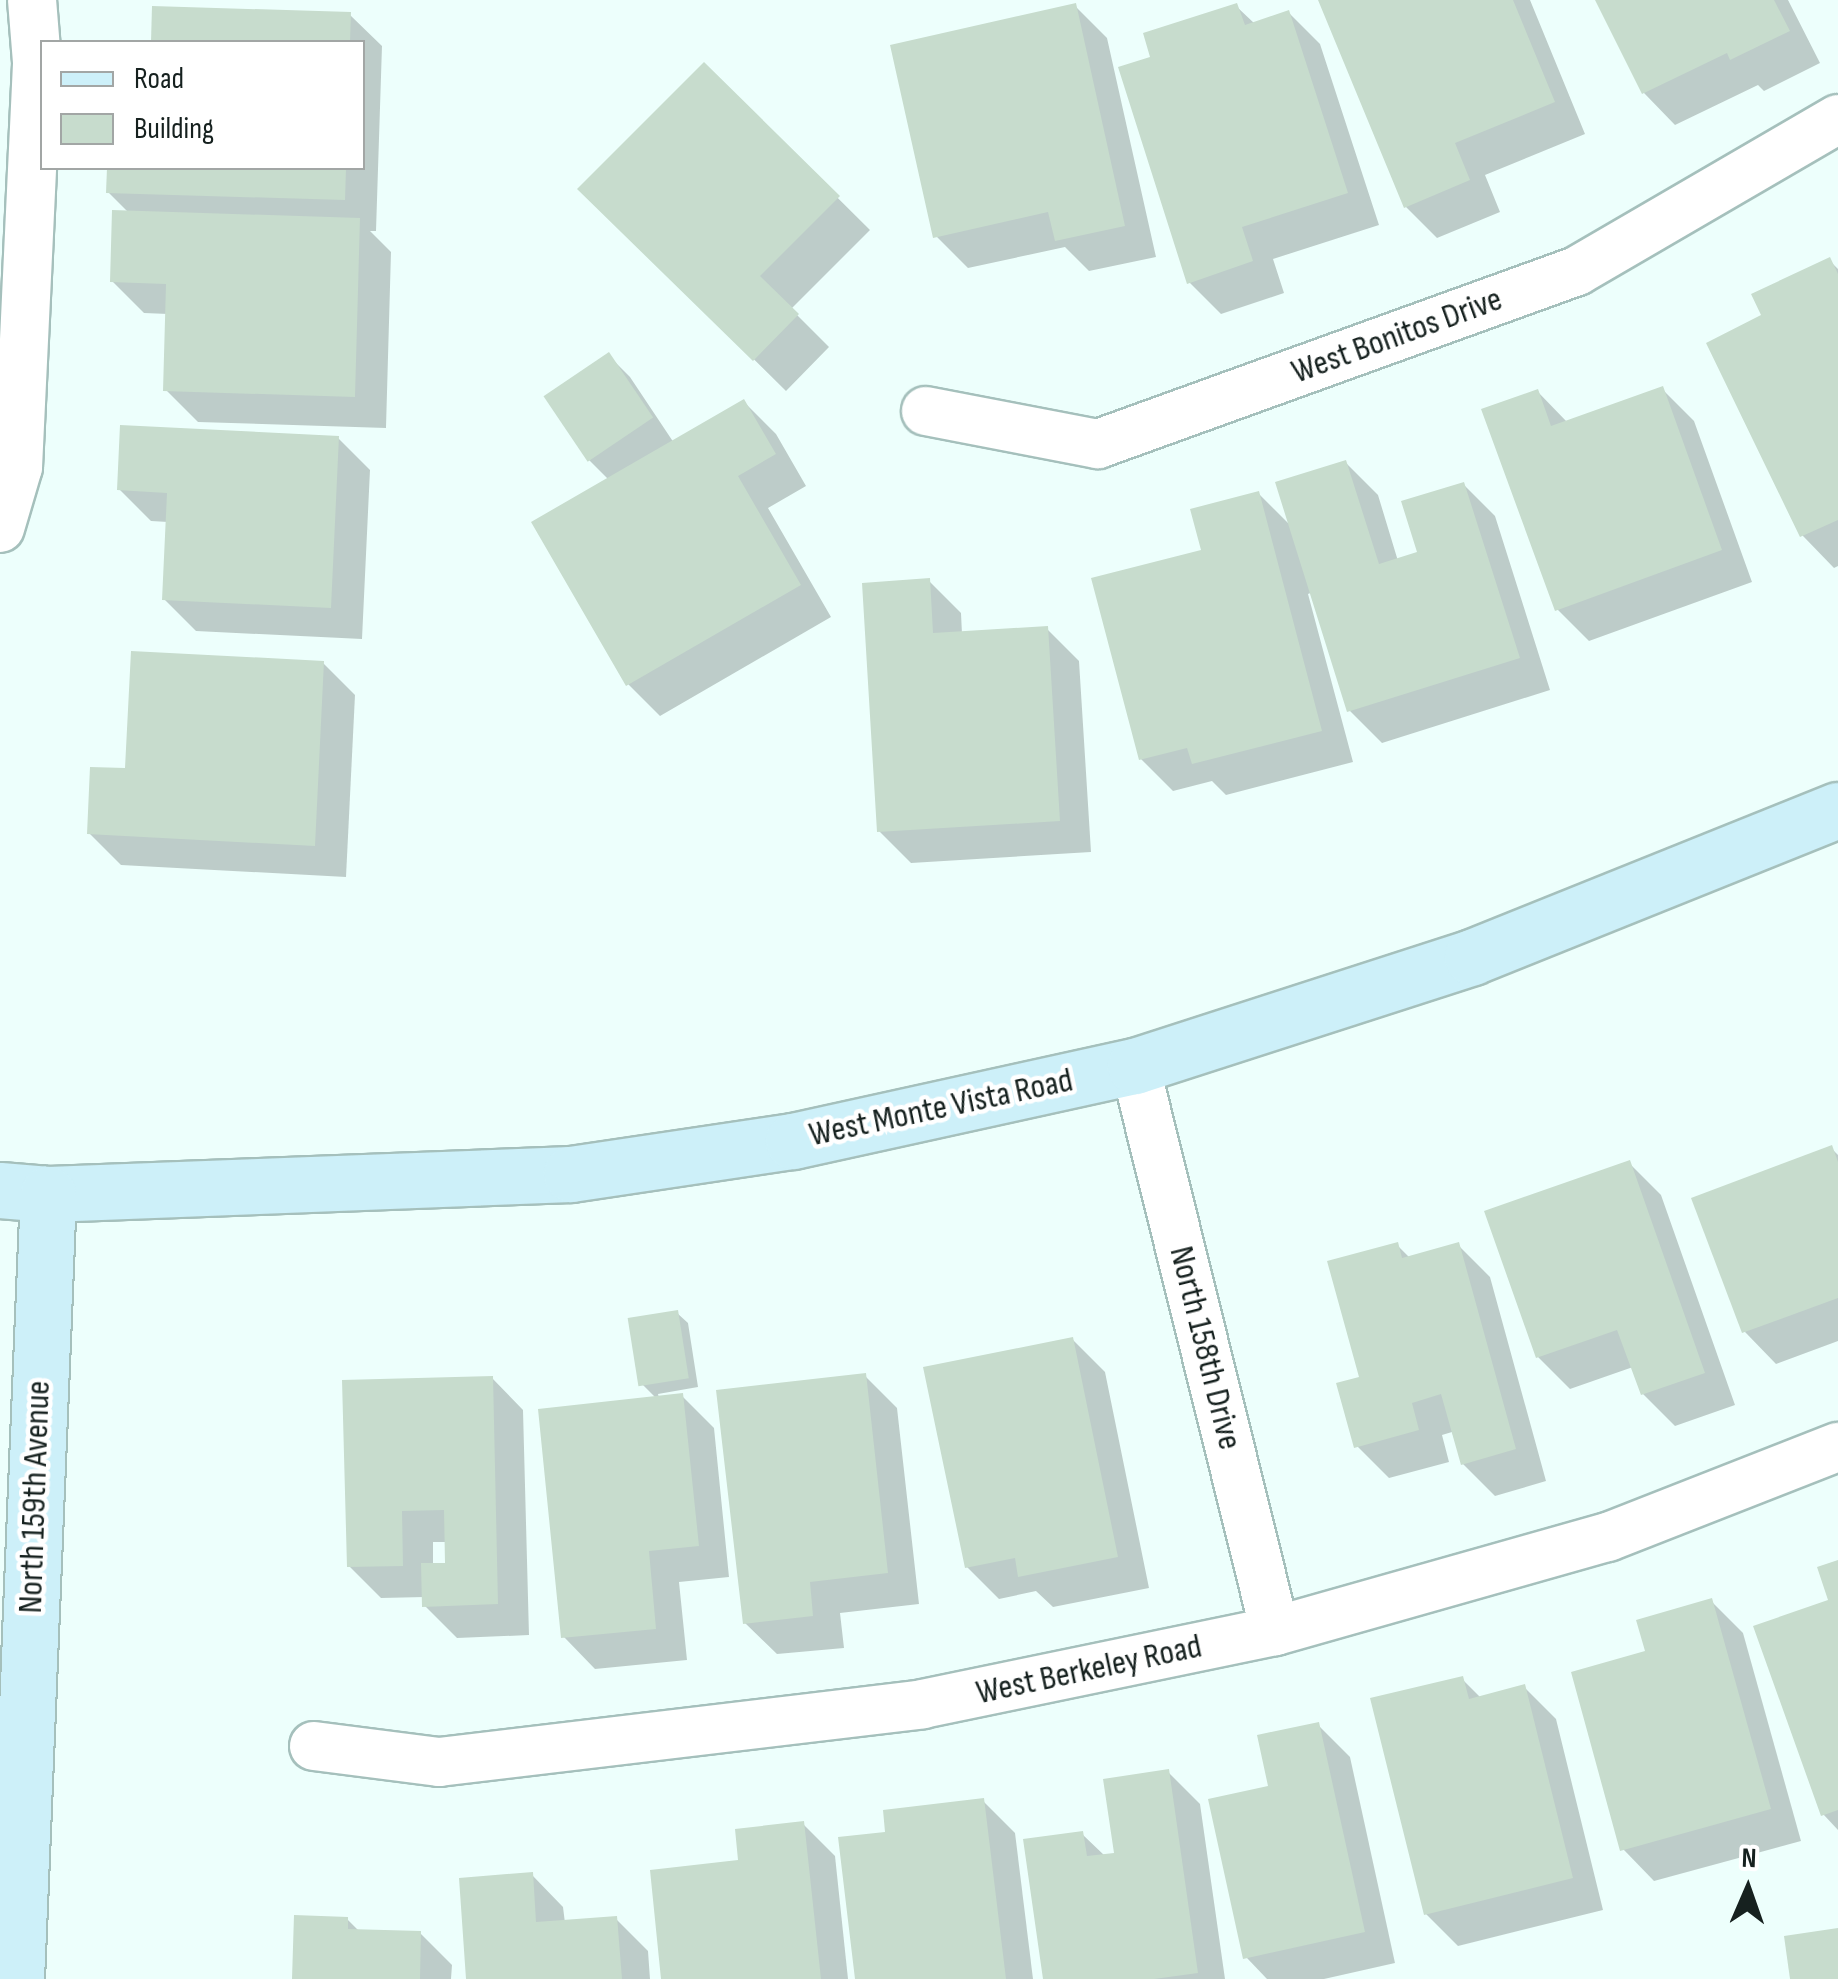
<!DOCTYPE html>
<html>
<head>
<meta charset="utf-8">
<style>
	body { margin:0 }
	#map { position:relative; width:1838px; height:1979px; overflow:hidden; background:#edfffc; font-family:"Sofia Sans Condensed",sans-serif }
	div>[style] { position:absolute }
	.shadow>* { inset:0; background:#0003 }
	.building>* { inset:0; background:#c7dccd; transform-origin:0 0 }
	.roads { filter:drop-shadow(2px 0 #a5c0bc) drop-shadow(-2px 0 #a5c0bc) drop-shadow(0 2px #a5c0bc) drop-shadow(0 -2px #a5c0bc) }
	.street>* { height:48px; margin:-24px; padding:0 24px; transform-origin:24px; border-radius:24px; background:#fff }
	.secondary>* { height:55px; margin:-27.5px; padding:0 27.5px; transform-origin:27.5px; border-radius:27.5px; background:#cdf0f9 }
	span { translate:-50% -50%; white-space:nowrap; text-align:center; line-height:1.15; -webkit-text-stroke:9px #fff; paint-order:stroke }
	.street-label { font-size:35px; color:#16211f }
	.legend { position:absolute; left:40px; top:40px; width:325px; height:130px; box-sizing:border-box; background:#fff; border:2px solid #a2a6a5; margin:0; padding:12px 18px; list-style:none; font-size:30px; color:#16211f }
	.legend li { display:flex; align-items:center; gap:20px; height:50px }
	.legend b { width:50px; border:2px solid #a2a6a5 }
	.north { position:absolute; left:1698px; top:1839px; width:100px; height:100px; -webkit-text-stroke:8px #fff; paint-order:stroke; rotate:2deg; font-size:28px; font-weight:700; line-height:40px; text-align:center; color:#16211f }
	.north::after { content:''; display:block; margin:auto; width:35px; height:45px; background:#16211f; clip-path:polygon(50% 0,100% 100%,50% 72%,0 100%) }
</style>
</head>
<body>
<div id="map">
	<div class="shadow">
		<div style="clip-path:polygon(1320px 0,1530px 0,1585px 134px,1485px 175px,1500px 212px,1437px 238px,1406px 207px)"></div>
		<div style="clip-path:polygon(1598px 0,1788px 0,1820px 63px,1764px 91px,1758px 85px,1675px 125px,1644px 93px)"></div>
		<div style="clip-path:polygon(1075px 6px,1107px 38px,1156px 257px,1089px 271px,1065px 247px,968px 268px,936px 236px)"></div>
		<div style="clip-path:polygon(1236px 6px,1255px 24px,1289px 13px,1320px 44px,1379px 225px,1273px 259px,1284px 293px,1221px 314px,1189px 282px,1153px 58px)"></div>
		<div style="clip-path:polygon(154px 9px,350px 15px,382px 46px,376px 231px,370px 231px,391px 252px,386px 428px,198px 422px,166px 390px,168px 314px,144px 313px,112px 281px,129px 213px,108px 192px,109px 168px,362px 168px,362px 42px,153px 42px)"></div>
		<div style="clip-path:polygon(704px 65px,870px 230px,791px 309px,829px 347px,786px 391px,581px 189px)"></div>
		<div style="clip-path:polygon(1829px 260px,1838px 269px,1838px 566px,1834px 568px,1803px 536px,1709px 344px,1764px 316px)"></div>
		<div style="clip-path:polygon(608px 355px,630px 377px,674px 443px,744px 402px,776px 434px,806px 486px,768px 508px,831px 617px,660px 716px,628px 684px,609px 480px,589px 460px)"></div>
		<div style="clip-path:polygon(1662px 389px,1694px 421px,1752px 582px,1589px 641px,1557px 609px,1537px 391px,1568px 423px)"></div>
		<div style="clip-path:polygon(338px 438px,370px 470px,362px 639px,196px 631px,164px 599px,168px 522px,151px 521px,119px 489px)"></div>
		<div style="clip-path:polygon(1346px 463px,1378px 495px,1398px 561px,1420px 554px,1463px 484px,1495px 516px,1550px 690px,1382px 743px,1350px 711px,1313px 592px,1308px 594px,1353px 762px,1226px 795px,1212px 781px,1173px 791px,1141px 759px,1204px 551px,1259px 494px,1292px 527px)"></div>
		<div style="clip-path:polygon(929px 581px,961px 613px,962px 634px,1047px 629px,1079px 661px,1091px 852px,911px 863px,879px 831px)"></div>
		<div style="clip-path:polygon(323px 663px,355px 695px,346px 877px,121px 865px,89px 833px,127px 771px)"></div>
		<div style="clip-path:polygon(1831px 1148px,1838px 1155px,1838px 1341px,1776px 1364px,1745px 1332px)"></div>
		<div style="clip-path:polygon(1629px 1163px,1661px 1195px,1735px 1405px,1675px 1426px,1643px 1394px,1633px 1367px,1570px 1389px,1538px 1357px)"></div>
		<div style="clip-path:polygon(1397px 1245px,1410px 1258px,1458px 1245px,1490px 1277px,1546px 1481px,1495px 1496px,1463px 1464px,1452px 1432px,1442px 1435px,1449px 1462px,1389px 1478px,1357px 1446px,1362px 1378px)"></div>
		<div style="clip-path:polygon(677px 1313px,688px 1323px,698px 1387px,658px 1394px,659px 1398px,682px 1396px,714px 1428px,729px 1577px,679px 1582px,687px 1660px,595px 1669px,564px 1637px,656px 1398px,642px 1384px)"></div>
		<div style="clip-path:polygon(1073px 1340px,1105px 1372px,1149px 1588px,1053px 1607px,1036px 1591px,999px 1599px,967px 1567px)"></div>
		<div style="clip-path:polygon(865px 1376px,897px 1408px,919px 1604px,840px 1613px,844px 1648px,777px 1654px,745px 1623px)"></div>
		<div style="clip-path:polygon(evenodd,492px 1378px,523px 1410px,529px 1635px,457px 1638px,425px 1606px,425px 1597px,381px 1598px,349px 1566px,492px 1378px,433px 1542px,447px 1542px,448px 1565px,433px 1565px,433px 1542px)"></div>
		<div style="clip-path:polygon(1838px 1563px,1838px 1830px,1823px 1814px,1831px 1602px)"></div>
		<div style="clip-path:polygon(1711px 1601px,1743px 1633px,1801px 1841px,1654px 1881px,1623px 1849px)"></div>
		<div style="clip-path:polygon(1462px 1679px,1481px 1698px,1524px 1687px,1556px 1719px,1603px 1910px,1458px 1946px,1426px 1914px)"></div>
		<div style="clip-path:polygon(1318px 1725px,1350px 1757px,1395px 1963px,1324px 1979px,1267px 1979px,1246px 1957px)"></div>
		<div style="clip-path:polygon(1168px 1772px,1200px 1804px,1225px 1979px,1046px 1979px,1082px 1834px,1105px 1856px,1116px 1855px)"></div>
		<div style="clip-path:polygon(983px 1801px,1015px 1833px,1033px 1979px,858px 1979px,888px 1834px)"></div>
		<div style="clip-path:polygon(803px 1824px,835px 1856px,848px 1979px,664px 1979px)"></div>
		<div style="clip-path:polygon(532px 1875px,563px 1907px,565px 1923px,616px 1919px,648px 1951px,650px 1979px,469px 1979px)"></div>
		<div style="clip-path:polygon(347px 1919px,360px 1932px,420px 1933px,452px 1965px,451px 1979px,295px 1979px)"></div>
	</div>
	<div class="building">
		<div style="clip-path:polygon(1318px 0,1513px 0,1555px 102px,1455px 143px,1470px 180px,1404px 208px)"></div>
		<div style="clip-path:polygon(1595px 0,1774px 0,1790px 31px,1730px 60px,1727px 53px,1642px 94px)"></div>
		<div style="clip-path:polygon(1076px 3px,1125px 226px,1055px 241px,1048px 212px,933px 238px,890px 45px)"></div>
		<div style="clip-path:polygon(1237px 3px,1245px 25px,1289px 10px,1348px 193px,1242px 227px,1253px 261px,1187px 284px,1118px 67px,1150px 57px,1143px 33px)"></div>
		<div style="clip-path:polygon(152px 6px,351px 12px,350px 42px,151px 42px)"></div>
		<div style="clip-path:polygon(704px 62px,840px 196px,760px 276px,799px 314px,753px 361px,577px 189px)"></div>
		<div style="clip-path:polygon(107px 168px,346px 168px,345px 200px,106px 193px)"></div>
		<div style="clip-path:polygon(112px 210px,360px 218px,355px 397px,163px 391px,166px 284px,110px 282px)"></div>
		<div style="clip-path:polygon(1830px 257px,1838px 274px,1838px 520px,1800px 537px,1706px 343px,1761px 315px,1751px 294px)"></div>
		<div style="left:609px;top:352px;width:79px;height:79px;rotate:56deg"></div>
		<div style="clip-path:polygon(1663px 386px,1722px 550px,1555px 611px,1481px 409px,1538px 389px,1551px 426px)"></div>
		<div style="clip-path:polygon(744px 399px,776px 454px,738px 476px,801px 585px,626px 686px,531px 522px)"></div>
		<div style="clip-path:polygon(120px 425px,339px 436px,331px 608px,162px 600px,167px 493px,117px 490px)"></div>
		<div style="clip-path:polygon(1346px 460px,1379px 564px,1417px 552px,1401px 501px,1464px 482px,1520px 658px,1347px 712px,1275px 482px)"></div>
		<div style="clip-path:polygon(1259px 491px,1322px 731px,1192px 764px,1187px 748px,1139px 760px,1091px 578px,1201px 550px,1190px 509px)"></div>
		<div style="clip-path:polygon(930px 578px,933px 633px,1048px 626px,1060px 821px,877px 832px,862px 583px)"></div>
		<div style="clip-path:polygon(131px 651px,324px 661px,315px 846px,87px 834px,90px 767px,125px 768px)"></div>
		<div style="clip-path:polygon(1832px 1145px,1838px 1162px,1838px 1298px,1742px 1333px,1691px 1198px)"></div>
		<div style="clip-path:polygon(1630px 1160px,1705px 1373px,1641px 1395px,1617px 1330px,1536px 1358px,1484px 1211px)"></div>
		<div style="clip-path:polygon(1398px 1242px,1402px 1258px,1459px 1242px,1516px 1449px,1461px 1465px,1441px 1394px,1412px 1403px,1419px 1430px,1354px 1448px,1336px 1383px,1359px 1377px,1327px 1261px)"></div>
		<div style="left:678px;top:1310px;width:69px;height:51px;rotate:81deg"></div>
		<div style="clip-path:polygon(1073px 1337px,1118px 1557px,1018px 1577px,1015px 1558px,965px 1568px,923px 1367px)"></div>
		<div style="clip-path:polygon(866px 1373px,888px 1573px,810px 1582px,813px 1616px,743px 1624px,716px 1390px)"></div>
		<div style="clip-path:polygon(493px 1376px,498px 1604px,422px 1607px,421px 1563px,445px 1563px,444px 1510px,402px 1511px,403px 1566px,347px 1567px,342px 1380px)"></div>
		<div style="clip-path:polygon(683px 1393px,699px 1546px,649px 1551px,656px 1629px,561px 1638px,538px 1409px)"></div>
		<div style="clip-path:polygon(1838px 1560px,1838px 1810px,1821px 1816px,1753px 1626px,1828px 1600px,1817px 1567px)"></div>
		<div style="clip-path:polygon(1712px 1598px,1771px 1809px,1620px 1851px,1571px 1672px,1645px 1651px,1636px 1620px)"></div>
		<div style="clip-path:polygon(1463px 1676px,1469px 1699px,1525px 1684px,1573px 1878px,1424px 1915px,1370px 1698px)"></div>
		<div style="clip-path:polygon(1319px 1722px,1365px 1932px,1243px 1959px,1208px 1799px,1268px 1786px,1257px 1735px)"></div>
		<div style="clip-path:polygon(1169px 1769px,1198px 1973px,1154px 1979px,1043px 1979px,1023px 1839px,1083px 1831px,1087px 1856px,1114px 1853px,1103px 1779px)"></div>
		<div style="clip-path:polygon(984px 1798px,1006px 1979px,855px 1979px,838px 1837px,885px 1832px,883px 1810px)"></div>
		<div style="clip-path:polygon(804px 1821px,821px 1979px,661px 1979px,650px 1870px,738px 1860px,735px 1829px)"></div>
		<div style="clip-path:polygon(533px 1872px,536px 1922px,617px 1916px,622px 1979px,466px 1979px,459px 1878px)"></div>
		<div style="clip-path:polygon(294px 1915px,348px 1917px,348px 1929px,421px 1931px,420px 1979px,292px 1979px)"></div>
		<div style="clip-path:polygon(1838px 1928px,1838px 1979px,1790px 1979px,1784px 1936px)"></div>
	</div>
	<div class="roads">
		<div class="street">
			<div style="left:926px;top:411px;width:175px;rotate:10.9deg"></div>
			<div style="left:1098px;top:444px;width:509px;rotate:-19.86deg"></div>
			<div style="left:1577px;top:271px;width:302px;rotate:-30.2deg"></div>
			<div style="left:0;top:528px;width:64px;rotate:-73.6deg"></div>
			<div style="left:18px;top:467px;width:405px;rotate:-87.3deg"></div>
			<div style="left:37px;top:62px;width:62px;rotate:-94.6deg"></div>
			<div style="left:1135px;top:1066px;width:582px;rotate:76.08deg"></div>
			<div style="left:314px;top:1746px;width:126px;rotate:7.3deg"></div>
			<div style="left:439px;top:1762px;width:487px;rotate:-6.8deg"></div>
			<div style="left:923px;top:1704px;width:359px;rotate:-11.7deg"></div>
			<div style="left:1275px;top:1631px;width:346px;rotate:-15.8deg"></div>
			<div style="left:1608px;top:1537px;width:247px;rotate:-21.4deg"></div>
		</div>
		<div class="secondary">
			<div style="left:0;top:1190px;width:48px;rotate:4.8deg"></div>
			<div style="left:48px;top:1194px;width:523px;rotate:-2.19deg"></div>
			<div style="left:571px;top:1174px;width:224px;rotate:-8.5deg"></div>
			<div style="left:793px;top:1141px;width:350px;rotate:-12.4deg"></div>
			<div style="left:1135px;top:1066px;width:354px;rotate:-17.9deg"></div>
			<div style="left:1472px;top:957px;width:394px;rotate:-21.9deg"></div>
			<div style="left:16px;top:1979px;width:786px;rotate:-87.67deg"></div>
		</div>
	</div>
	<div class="street-label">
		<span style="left:1397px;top:336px;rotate:-20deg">West Bonitos Drive</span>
		<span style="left:941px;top:1108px;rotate:-12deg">West Monte Vista Road</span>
		<span style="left:1205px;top:1348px;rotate:76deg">North 158th Drive</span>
		<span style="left:35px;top:1497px;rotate:-88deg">North 159th Avenue</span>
		<span style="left:1089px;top:1670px;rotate:-12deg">West Berkeley Road</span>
	</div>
	<ul class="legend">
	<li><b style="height:12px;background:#cdf0f9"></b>Road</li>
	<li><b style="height:28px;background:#c7dccd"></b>Building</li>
	</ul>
	<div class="north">N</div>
</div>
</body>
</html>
